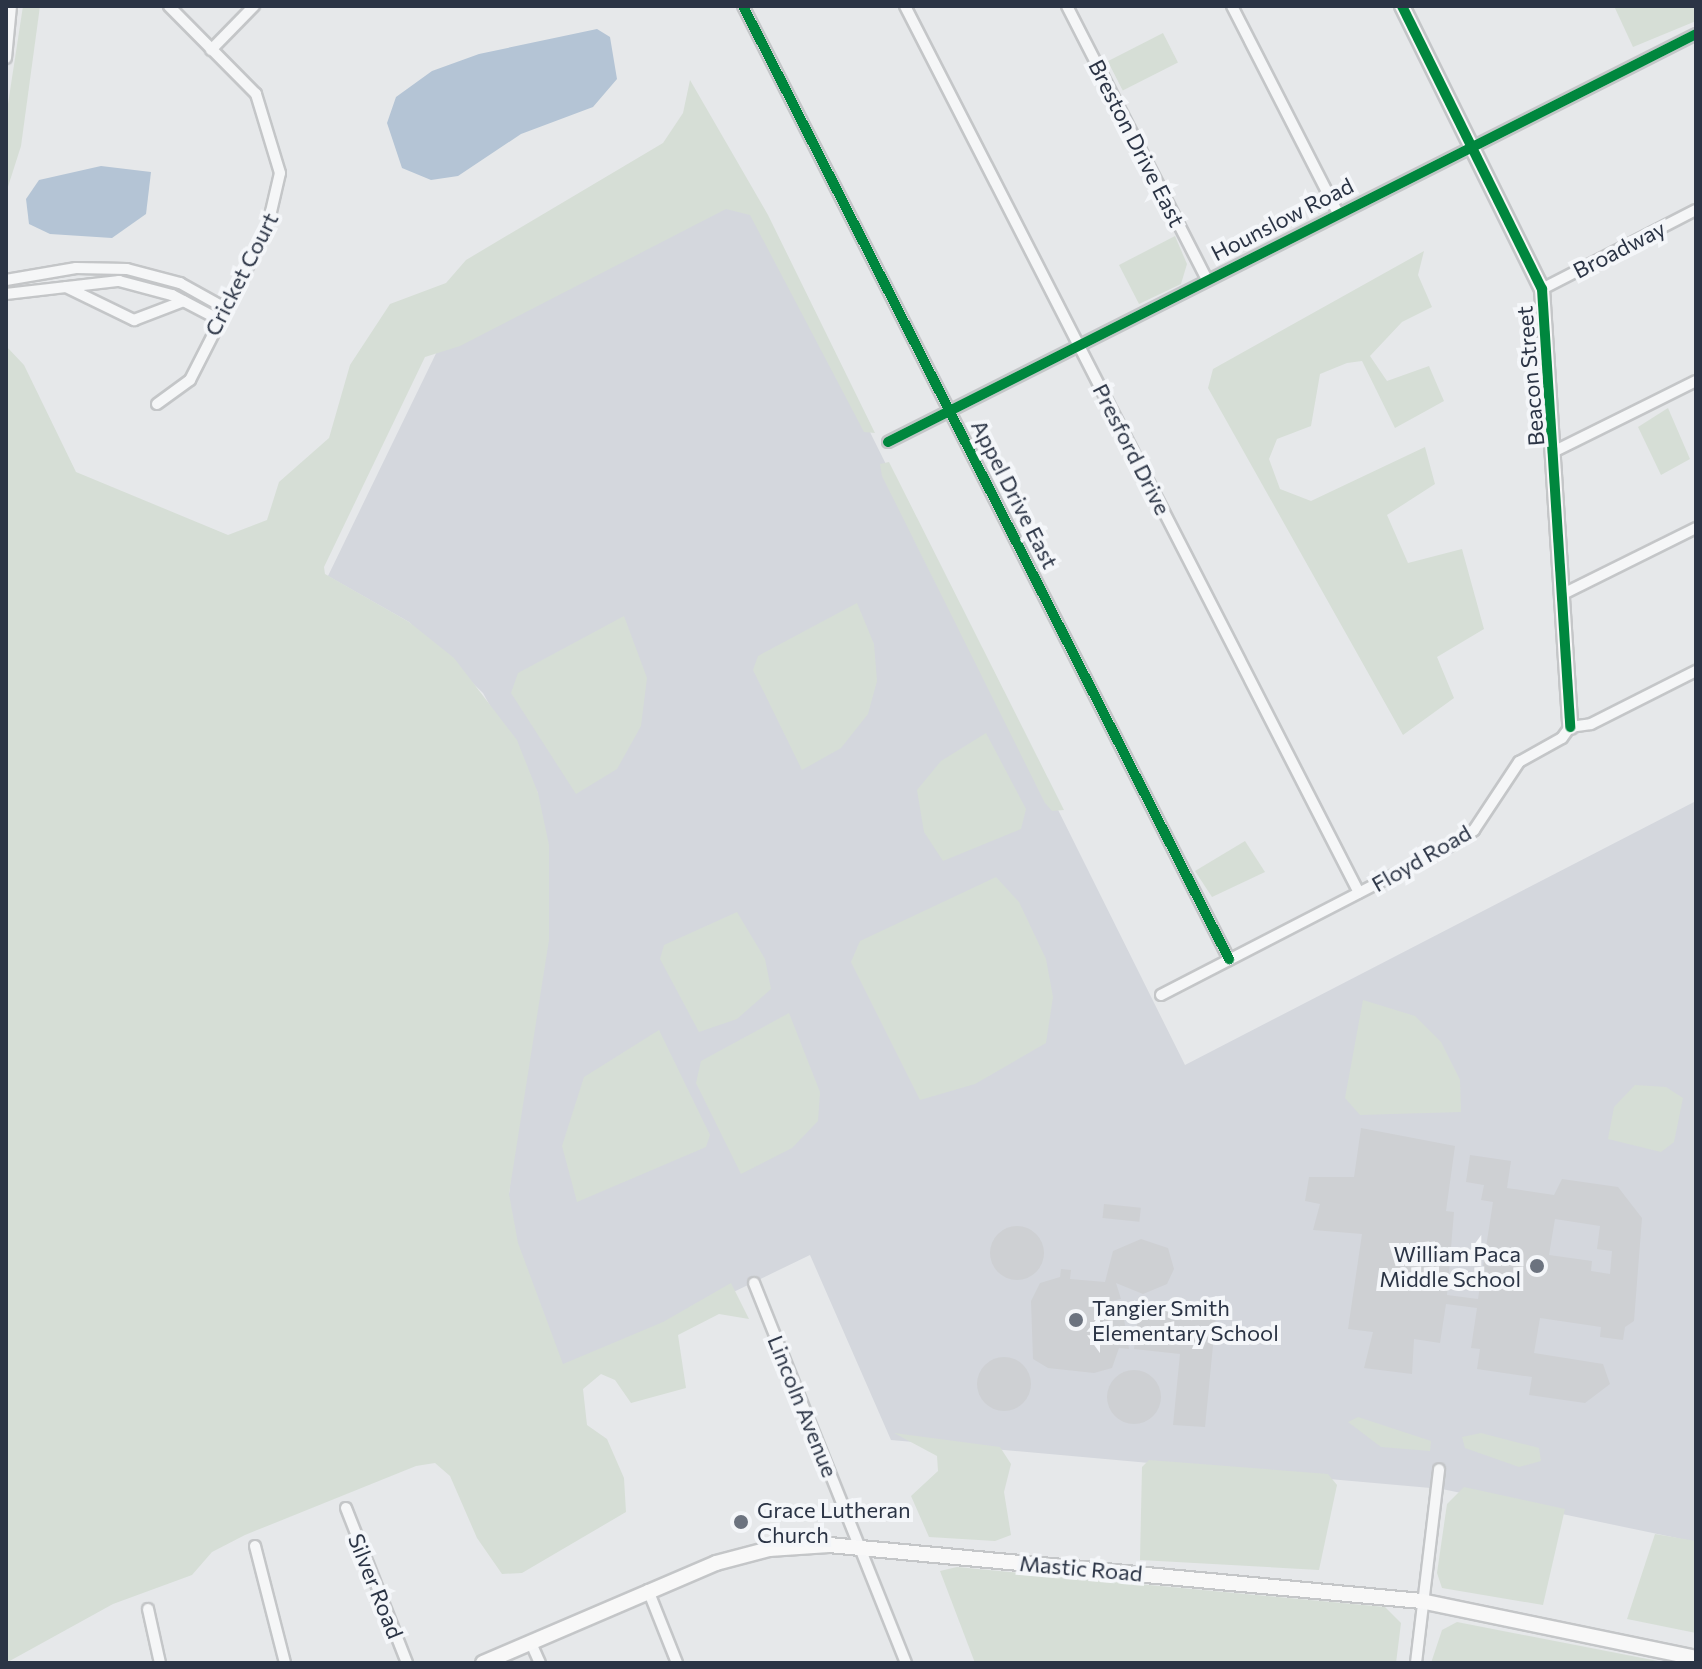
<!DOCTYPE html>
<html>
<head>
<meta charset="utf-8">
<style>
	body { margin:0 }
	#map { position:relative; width:1702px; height:1669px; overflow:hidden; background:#e6e8ea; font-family:Commissioner,sans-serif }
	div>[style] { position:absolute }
	.built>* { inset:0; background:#d4d7dd }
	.green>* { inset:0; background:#d6ded6; transform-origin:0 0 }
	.water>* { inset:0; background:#b4c4d5 }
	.building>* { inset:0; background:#ced0d3; transform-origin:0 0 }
	.round { border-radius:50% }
	.roads { filter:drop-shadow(2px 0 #c4c6c8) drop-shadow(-2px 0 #c4c6c8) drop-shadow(0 2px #c4c6c8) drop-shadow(0 -2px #c4c6c8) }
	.street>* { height:10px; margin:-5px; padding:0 5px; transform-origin:5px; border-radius:5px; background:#f5f6f7 }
	.secondary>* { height:14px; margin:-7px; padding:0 7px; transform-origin:7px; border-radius:7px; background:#f8f8f8 }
	.cycleway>* { height:10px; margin:-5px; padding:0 5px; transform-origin:5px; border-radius:5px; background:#00873e }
	.dots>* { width:22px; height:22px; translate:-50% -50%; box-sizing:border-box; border:4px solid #f4f6f9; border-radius:50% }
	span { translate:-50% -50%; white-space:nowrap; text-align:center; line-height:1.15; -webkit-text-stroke:8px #f4f6f9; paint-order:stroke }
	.street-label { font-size:22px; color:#2b3445 }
	.poi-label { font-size:22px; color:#2b3445 }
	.right { translate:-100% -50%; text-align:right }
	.left { translate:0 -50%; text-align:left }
	.frame { position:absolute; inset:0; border:8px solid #2b3445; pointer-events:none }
</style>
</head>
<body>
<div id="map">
	<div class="built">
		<div style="clip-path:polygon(750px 191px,1185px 1065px,1696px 801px,1696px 1542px,1442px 1489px,891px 1440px,810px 1255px,543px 1384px,507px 1212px,523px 1066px,538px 793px,483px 693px,409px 622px,328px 576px,443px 339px)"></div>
	</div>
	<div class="green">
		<div style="clip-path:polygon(23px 6px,40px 6px,21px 146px,6px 193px,6px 117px)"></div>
		<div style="clip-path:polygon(1614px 6px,1696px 6px,1696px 21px,1633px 47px)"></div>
		<div style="left:1163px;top:33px;width:33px;height:62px;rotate:63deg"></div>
		<div style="clip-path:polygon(690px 80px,768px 215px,875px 433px,864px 432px,750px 215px,726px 209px,460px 346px,425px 357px,324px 567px,325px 574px,409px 622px,454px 658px,517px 740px,538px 793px,549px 845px,549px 940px,509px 1194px,518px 1243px,563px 1364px,663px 1322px,731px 1283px,749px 1319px,719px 1314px,678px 1335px,686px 1388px,631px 1403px,615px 1380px,601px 1374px,583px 1389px,587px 1425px,607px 1439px,624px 1478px,626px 1512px,522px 1573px,502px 1574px,477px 1538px,450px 1476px,435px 1463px,416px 1466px,245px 1535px,212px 1552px,192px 1575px,113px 1604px,6px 1663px,6px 346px,24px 365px,76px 472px,228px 535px,267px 520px,279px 482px,329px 438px,350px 365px,390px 304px,446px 283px,466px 260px,663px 143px,683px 113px)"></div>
		<div style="clip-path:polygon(1175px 236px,1187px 264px,1181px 284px,1139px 304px,1119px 265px)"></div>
		<div style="clip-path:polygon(1424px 251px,1418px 275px,1432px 307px,1402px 322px,1370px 356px,1387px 381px,1429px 366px,1444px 401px,1395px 428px,1362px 361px,1347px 363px,1320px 374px,1311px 426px,1277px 439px,1269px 459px,1280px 489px,1311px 501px,1425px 447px,1435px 484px,1387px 515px,1408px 563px,1462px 549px,1484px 629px,1437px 657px,1454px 698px,1403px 735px,1208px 388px,1213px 369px)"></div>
		<div style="clip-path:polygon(1668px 408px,1690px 459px,1661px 475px,1638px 427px)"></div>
		<div style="clip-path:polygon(889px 462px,1064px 810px,1052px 811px,1045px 803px,882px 476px,880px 464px)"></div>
		<div style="clip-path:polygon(857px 603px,874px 644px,877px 681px,868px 714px,841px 748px,802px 770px,753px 670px,758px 656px)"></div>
		<div style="clip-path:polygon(624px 616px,647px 678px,641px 726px,617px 769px,576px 794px,511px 693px,518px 673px)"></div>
		<div style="clip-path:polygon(986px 733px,1026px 809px,1021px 829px,943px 861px,924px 832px,917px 790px,941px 761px)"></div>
		<div style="clip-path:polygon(1245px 841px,1265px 872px,1212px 897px,1195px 871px)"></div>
		<div style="clip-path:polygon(996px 877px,1019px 902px,1046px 959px,1053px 997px,1046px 1043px,975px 1084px,920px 1100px,851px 962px,860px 941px)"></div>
		<div style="clip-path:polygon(737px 912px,765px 959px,771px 989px,737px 1019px,699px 1032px,660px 959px,664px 945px)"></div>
		<div style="clip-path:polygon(1363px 1000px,1415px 1016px,1441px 1042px,1460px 1080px,1461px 1112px,1360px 1115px,1345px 1098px)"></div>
		<div style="clip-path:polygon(789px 1013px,820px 1092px,818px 1121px,792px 1148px,741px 1174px,696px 1083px,701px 1061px)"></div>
		<div style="clip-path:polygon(659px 1030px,710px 1135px,706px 1147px,577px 1202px,562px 1146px,584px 1077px)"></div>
		<div style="clip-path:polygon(1635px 1085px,1666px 1087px,1683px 1098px,1674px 1142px,1661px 1152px,1608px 1139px,1614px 1107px)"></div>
		<div style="clip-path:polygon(1358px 1417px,1431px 1441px,1430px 1451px,1381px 1447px,1348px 1422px)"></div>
		<div style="clip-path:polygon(894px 1433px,1000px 1447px,1011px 1464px,1004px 1492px,1011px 1535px,995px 1541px,929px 1537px,911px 1496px,938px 1471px,937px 1456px)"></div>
		<div style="clip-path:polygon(1481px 1433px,1539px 1448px,1541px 1461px,1519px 1467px,1465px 1448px,1462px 1437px)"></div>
		<div style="clip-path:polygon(1149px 1460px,1328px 1474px,1337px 1485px,1319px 1570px,1140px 1560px,1142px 1467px)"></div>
		<div style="clip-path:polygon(1464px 1487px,1565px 1509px,1543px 1605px,1442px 1588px,1437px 1573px,1447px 1504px)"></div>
		<div style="clip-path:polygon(1655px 1534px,1696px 1541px,1696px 1633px,1627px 1619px)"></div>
		<div style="clip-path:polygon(957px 1567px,1385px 1607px,1401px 1623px,1396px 1663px,975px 1663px,940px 1571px)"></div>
		<div style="clip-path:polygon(1457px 1622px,1591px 1648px,1668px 1663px,1431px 1663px,1442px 1630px)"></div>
	</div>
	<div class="water">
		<div style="clip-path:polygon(597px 29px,610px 37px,617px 79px,593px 107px,521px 134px,458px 176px,431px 180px,402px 168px,387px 123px,396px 97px,432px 71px,479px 54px)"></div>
		<div style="clip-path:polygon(101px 166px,151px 172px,146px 214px,112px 238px,50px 234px,29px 224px,26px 199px,39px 180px)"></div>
	</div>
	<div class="building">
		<div style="clip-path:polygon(evenodd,1361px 1128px,1455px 1146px,1446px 1211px,1454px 1212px,1447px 1295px,1478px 1299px,1493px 1202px,1481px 1200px,1484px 1185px,1466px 1182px,1470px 1155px,1511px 1161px,1507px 1188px,1554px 1195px,1562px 1179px,1618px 1187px,1642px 1218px,1634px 1321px,1625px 1327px,1623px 1340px,1600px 1337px,1601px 1327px,1540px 1318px,1534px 1353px,1603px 1364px,1610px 1384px,1585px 1403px,1529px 1395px,1532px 1377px,1477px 1369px,1480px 1349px,1471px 1348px,1477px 1308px,1446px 1304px,1440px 1343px,1414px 1339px,1412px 1374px,1364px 1368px,1373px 1332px,1348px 1329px,1362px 1234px,1313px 1230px,1320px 1204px,1305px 1201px,1309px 1177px,1354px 1177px,1361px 1128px,1555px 1219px,1600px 1226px,1597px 1249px,1612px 1251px,1610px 1274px,1591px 1271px,1592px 1261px,1549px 1255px,1555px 1219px)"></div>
		<div style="left:1104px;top:1204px;width:37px;height:14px;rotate:6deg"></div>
		<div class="round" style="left:990px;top:1226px;width:54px;height:54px"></div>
		<div style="clip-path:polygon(1141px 1239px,1168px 1248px,1174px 1269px,1167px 1284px,1143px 1294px,1116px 1283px,1121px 1299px,1096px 1304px,1122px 1307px,1129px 1349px,1119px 1348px,1112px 1368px,1094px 1373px,1048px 1368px,1033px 1359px,1031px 1301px,1040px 1283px,1060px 1277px,1061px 1269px,1071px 1270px,1070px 1279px,1105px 1282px,1113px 1251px)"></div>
		<div style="clip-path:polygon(1139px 1308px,1216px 1315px,1205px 1427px,1173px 1425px,1180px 1354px,1134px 1349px)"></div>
		<div class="round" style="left:977px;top:1357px;width:54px;height:54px"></div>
		<div class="round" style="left:1107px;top:1370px;width:54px;height:54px"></div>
	</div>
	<div class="roads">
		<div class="street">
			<div style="left:743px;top:6px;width:1070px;rotate:62.98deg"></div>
			<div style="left:905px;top:6px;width:996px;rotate:62.89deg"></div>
			<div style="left:1067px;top:6px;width:308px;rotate:62.9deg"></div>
			<div style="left:1232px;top:6px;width:233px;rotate:62.9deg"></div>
			<div style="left:211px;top:50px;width:62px;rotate:-45.7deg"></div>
			<div style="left:6px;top:58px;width:52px;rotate:-84.5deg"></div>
			<div style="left:6px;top:280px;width:71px;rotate:-9.7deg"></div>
			<div style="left:76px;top:268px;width:51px;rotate:1.1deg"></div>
			<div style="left:127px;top:269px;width:55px;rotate:14.8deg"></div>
			<div style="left:180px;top:283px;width:49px;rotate:29.2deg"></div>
			<div style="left:66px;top:287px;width:76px;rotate:25.9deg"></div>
			<div style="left:134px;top:320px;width:53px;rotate:-20.8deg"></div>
			<div style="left:1542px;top:289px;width:173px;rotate:-27.2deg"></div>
			<div style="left:6px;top:294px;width:114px;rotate:-6.6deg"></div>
			<div style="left:119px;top:281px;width:55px;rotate:14.8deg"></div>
			<div style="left:172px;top:295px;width:52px;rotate:27.6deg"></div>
			<div style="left:157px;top:404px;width:41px;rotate:-36deg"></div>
			<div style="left:190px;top:380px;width:169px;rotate:-63deg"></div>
			<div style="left:267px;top:229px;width:57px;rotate:-76.9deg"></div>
			<div style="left:280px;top:173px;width:83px;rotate:-106.9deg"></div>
			<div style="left:256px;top:94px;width:124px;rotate:-134.7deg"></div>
			<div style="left:888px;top:442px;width:905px;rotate:-26.79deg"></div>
			<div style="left:1557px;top:450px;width:155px;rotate:-26.4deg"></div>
			<div style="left:1561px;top:595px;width:151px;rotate:-26.4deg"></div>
			<div style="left:1161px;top:995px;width:335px;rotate:-27.3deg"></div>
			<div style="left:1459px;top:841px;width:19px;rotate:-36deg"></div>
			<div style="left:1474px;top:830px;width:82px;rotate:-56.5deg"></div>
			<div style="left:1519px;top:762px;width:49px;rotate:-29.2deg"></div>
			<div style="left:1562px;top:738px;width:14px;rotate:-54deg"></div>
			<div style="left:1570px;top:727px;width:21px;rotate:-8deg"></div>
			<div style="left:1591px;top:724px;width:118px;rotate:-26.8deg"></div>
			<div style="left:754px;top:1283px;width:409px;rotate:68.2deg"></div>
			<div style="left:346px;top:1508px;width:167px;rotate:68.5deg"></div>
			<div style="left:255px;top:1546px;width:121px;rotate:75.6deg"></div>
			<div style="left:648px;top:1590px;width:79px;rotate:68.3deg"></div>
			<div style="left:148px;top:1609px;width:55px;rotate:77.5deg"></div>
			<div style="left:531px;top:1643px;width:22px;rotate:66deg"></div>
			<div style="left:1416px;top:1663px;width:195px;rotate:-83.2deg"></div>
		</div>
		<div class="secondary">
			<div style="left:1402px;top:6px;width:316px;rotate:63.7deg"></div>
			<div style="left:1542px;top:289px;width:439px;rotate:86.3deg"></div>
			<div style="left:483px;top:1663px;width:254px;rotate:-23.2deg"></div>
			<div style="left:716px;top:1563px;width:55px;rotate:-14.8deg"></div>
			<div style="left:769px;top:1549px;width:60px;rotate:-3.8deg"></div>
			<div style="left:829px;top:1545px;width:595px;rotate:5.4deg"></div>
			<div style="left:1421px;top:1601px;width:281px;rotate:11.7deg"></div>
		</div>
	</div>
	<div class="cycleway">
		<div style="left:743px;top:6px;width:1070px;rotate:62.98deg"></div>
		<div style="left:1402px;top:6px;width:316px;rotate:63.7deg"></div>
		<div style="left:1542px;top:289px;width:439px;rotate:86.3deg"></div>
		<div style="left:888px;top:442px;width:905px;rotate:-26.79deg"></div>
	</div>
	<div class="dots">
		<div style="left:1537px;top:1266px;background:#6c737f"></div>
		<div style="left:1076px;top:1320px;background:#6c737f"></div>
		<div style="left:741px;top:1522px;background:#6c737f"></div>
	</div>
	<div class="street-label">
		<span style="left:1137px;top:143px;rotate:63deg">Breston Drive East</span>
		<span style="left:1282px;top:219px;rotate:-27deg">Hounslow Road</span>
		<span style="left:1619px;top:249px;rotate:-27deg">Broadway</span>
		<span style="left:241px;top:274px;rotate:-63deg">Cricket Court</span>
		<span style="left:1530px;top:376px;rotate:-95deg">Beacon Street</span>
		<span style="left:1132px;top:449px;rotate:63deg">Presford Drive</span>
		<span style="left:1015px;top:494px;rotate:63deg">Appel Drive East</span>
		<span style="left:1421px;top:858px;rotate:-30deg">Floyd Road</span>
		<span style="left:803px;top:1406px;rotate:68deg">Lincoln Avenue</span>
		<span style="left:1081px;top:1568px;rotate:5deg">Mastic Road</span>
		<span style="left:376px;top:1586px;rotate:68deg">Silver Road</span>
	</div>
	<div class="poi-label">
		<span class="right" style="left:1521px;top:1266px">William Paca<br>Middle School</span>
		<span class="left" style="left:1092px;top:1320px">Tangier Smith<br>Elementary School</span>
		<span class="left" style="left:757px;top:1522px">Grace Lutheran<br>Church</span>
	</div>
	<div class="frame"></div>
</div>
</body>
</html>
